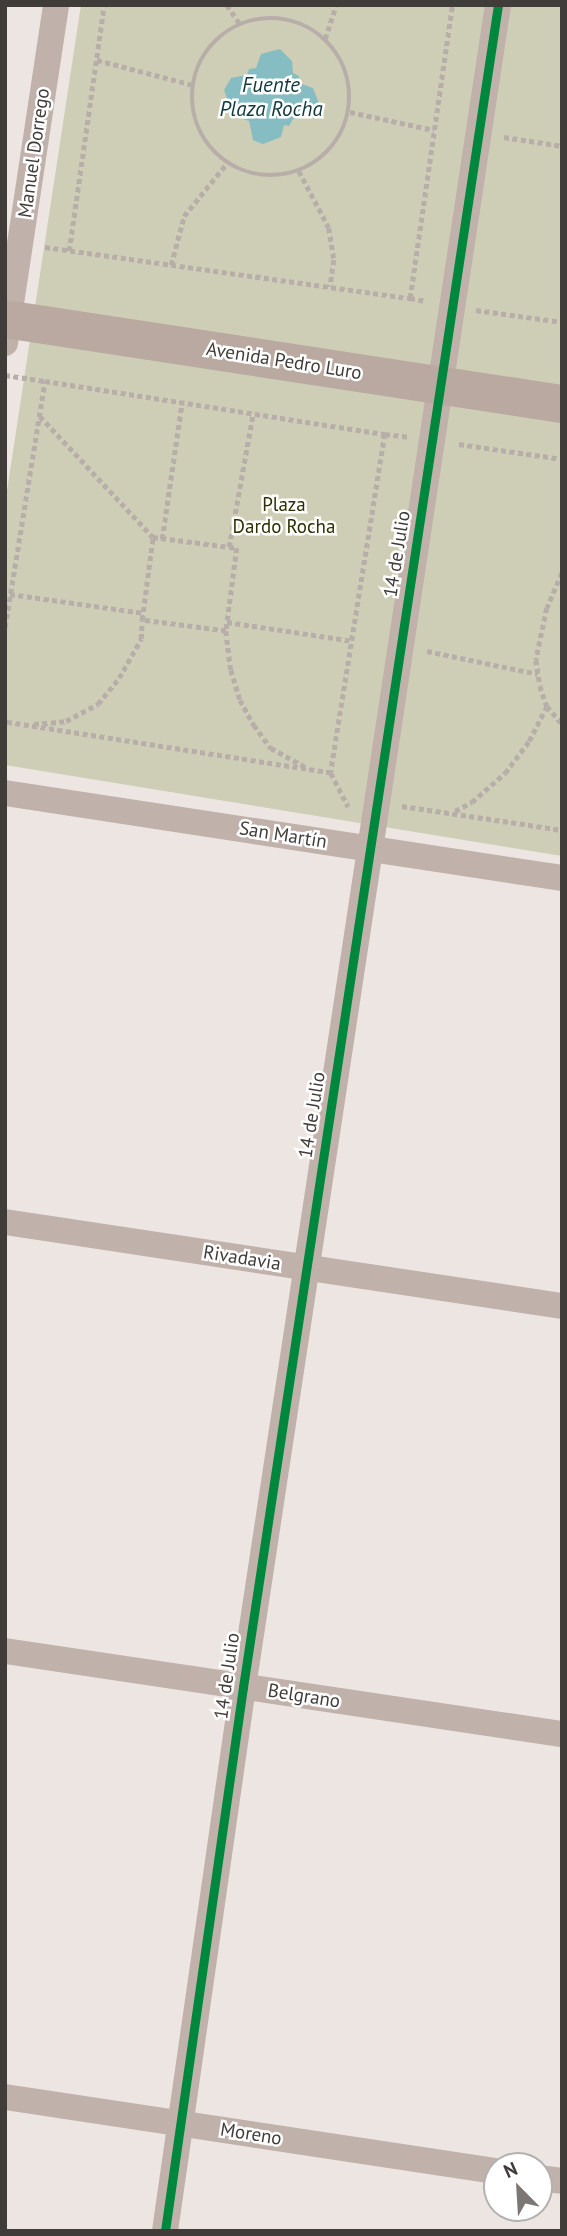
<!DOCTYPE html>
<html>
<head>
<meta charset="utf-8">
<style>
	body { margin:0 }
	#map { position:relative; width:567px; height:2236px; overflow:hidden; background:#ece5e2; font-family:"PT Sans",sans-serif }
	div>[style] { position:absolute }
	.green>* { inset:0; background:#cecdb5 }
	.water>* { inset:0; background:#86bdc2 }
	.path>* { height:4.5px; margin-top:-2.25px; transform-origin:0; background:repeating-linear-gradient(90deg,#b8aea9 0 5px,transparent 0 8.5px) }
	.path>.ring { margin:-2.25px; padding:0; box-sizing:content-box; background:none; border:4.5px solid #b8aea9; border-radius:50% }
	.minor>* { height:26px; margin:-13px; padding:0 13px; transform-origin:13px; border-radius:13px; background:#c0b1aa }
	.primary>* { height:38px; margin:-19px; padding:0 19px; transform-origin:19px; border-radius:19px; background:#b9a9a0 }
	.cycleway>* { height:9px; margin:-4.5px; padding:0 4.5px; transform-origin:4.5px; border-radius:4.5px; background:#00873e }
	span { translate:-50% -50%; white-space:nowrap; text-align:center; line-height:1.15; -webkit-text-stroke:5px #fff; paint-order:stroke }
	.street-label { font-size:19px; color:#403c39 }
	.park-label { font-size:19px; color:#2d2f00 }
	.water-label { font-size:21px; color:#11393d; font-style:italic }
	.frame { position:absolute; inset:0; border:7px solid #403c39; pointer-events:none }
	.north { position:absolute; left:483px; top:2152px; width:70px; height:70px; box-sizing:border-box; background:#fff; border:2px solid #b3b1b0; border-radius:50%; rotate:336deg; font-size:19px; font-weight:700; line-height:28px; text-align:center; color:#403c39 }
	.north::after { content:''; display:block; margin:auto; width:24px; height:32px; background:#7c7774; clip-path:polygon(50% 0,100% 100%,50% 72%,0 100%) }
</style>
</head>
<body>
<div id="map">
	<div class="green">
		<div style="clip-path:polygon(81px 5px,562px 5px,562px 856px,5px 765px,5px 504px)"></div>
	</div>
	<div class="water">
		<div style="clip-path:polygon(280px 49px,292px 61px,293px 73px,299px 76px,299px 83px,313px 88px,320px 106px,310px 117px,293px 119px,289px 126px,284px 125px,281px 137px,263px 144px,253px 140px,249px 121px,243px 119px,244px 112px,229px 104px,224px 90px,231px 78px,247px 75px,249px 69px,256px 68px,261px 54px)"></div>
	</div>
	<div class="path">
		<div style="left:227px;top:5px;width:22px;rotate:56deg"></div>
		<div class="ring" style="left:192px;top:18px;width:153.5px;height:153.5px"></div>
		<div style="left:325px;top:39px;width:36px;rotate:-72deg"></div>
		<div style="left:97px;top:60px;width:99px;rotate:14.6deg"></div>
		<div style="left:350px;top:112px;width:86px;rotate:12.1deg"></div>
		<div style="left:504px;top:137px;width:59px;rotate:8.8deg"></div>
		<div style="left:299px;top:171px;width:64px;rotate:62.2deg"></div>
		<div style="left:329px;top:228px;width:32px;rotate:81deg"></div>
		<div style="left:334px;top:260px;width:27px;rotate:98deg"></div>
		<div style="left:45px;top:247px;width:369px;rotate:8deg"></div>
		<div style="left:410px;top:298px;width:296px;rotate:-81.8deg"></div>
		<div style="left:69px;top:251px;width:248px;rotate:-81.9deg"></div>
		<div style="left:171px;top:265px;width:51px;rotate:-75.1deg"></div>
		<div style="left:184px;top:216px;width:68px;rotate:-50.9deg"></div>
		<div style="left:410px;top:298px;width:16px;rotate:11deg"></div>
		<div style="left:476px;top:310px;width:87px;rotate:7.9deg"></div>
		<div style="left:5px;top:375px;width:40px;rotate:8.5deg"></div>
		<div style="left:40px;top:416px;width:166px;rotate:47deg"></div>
		<div style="left:385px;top:434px;width:23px;rotate:7deg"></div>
		<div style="left:459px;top:444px;width:104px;rotate:8.3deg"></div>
		<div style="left:162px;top:539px;width:138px;rotate:-81.7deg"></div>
		<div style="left:229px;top:547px;width:136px;rotate:-79.8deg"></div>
		<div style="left:562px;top:573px;width:38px;rotate:113deg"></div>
		<div style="left:547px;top:608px;width:53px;rotate:101.9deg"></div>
		<div style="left:536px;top:660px;width:26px;rotate:81deg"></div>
		<div style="left:540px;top:686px;width:21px;rotate:71deg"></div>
		<div style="left:547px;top:706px;width:23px;rotate:50deg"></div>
		<div style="left:10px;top:594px;width:134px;rotate:8.1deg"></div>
		<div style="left:227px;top:622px;width:126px;rotate:8.6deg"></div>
		<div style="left:5px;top:627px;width:249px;rotate:-80.8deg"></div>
		<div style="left:45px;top:381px;width:344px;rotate:8.9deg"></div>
		<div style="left:385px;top:434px;width:343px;rotate:99.1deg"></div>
		<div style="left:331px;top:773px;width:330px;rotate:-171.1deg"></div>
		<div style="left:226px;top:631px;width:39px;rotate:83deg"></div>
		<div style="left:231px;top:670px;width:31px;rotate:73deg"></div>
		<div style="left:240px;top:700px;width:29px;rotate:61deg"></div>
		<div style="left:254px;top:725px;width:29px;rotate:54deg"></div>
		<div style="left:271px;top:748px;width:39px;rotate:29deg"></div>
		<div style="left:427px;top:651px;width:113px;rotate:11.7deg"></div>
		<div style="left:34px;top:724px;width:32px;rotate:-5deg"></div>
		<div style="left:66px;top:721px;width:36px;rotate:-28deg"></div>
		<div style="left:98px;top:704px;width:33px;rotate:-51deg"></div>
		<div style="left:119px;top:678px;width:45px;rotate:-60.6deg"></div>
		<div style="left:141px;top:639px;width:19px;rotate:-87deg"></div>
		<div style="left:142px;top:620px;width:84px;rotate:-82.5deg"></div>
		<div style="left:153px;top:537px;width:85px;rotate:7.5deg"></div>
		<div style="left:237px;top:548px;width:84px;rotate:97.5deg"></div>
		<div style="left:226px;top:631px;width:85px;rotate:-172.5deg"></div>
		<div style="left:331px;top:773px;width:38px;rotate:63deg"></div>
		<div style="left:402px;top:806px;width:162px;rotate:8.5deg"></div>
		<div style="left:455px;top:811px;width:19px;rotate:-28deg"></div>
		<div style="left:472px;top:802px;width:44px;rotate:-41.3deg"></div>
		<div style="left:505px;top:773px;width:40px;rotate:-53deg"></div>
		<div style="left:529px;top:741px;width:39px;rotate:-63deg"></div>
	</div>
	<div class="minor">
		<div style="left:5px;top:343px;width:342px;rotate:-81.4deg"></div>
		<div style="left:5px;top:793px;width:563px;rotate:8.68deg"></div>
		<div style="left:5px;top:1222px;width:563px;rotate:8.58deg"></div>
		<div style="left:5px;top:1651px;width:563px;rotate:8.48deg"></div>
		<div style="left:5px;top:2097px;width:498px;rotate:8.6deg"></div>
		<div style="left:539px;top:2178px;width:23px;rotate:7deg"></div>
		<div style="left:165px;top:2231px;width:550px;rotate:-81.84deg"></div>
		<div style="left:243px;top:1687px;width:1701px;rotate:-81.38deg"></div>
	</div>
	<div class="primary">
		<div style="left:5px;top:319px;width:563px;rotate:8.68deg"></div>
	</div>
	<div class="cycleway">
		<div style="left:165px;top:2231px;width:550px;rotate:-81.84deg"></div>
		<div style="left:243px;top:1687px;width:1701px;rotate:-81.38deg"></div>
	</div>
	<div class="street-label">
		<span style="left:34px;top:153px;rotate:-82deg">Manuel Dorrego</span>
		<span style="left:284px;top:361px;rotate:9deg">Avenida Pedro Luro</span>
		<span style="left:397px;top:554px;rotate:-81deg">14 de Julio</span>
		<span style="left:283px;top:835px;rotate:9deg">San Martín</span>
		<span style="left:312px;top:1115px;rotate:-81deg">14 de Julio</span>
		<span style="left:242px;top:1258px;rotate:9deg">Rivadavia</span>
		<span style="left:227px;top:1676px;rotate:-82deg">14 de Julio</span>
		<span style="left:304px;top:1696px;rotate:9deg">Belgrano</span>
		<span style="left:251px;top:2134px;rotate:9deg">Moreno</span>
	</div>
	<div class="park-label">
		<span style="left:284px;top:516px">Plaza<br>Dardo Rocha</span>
	</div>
	<div class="water-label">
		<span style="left:271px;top:97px">Fuente<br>Plaza Rocha</span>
	</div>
	<div class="frame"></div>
	<div class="north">N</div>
</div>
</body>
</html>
